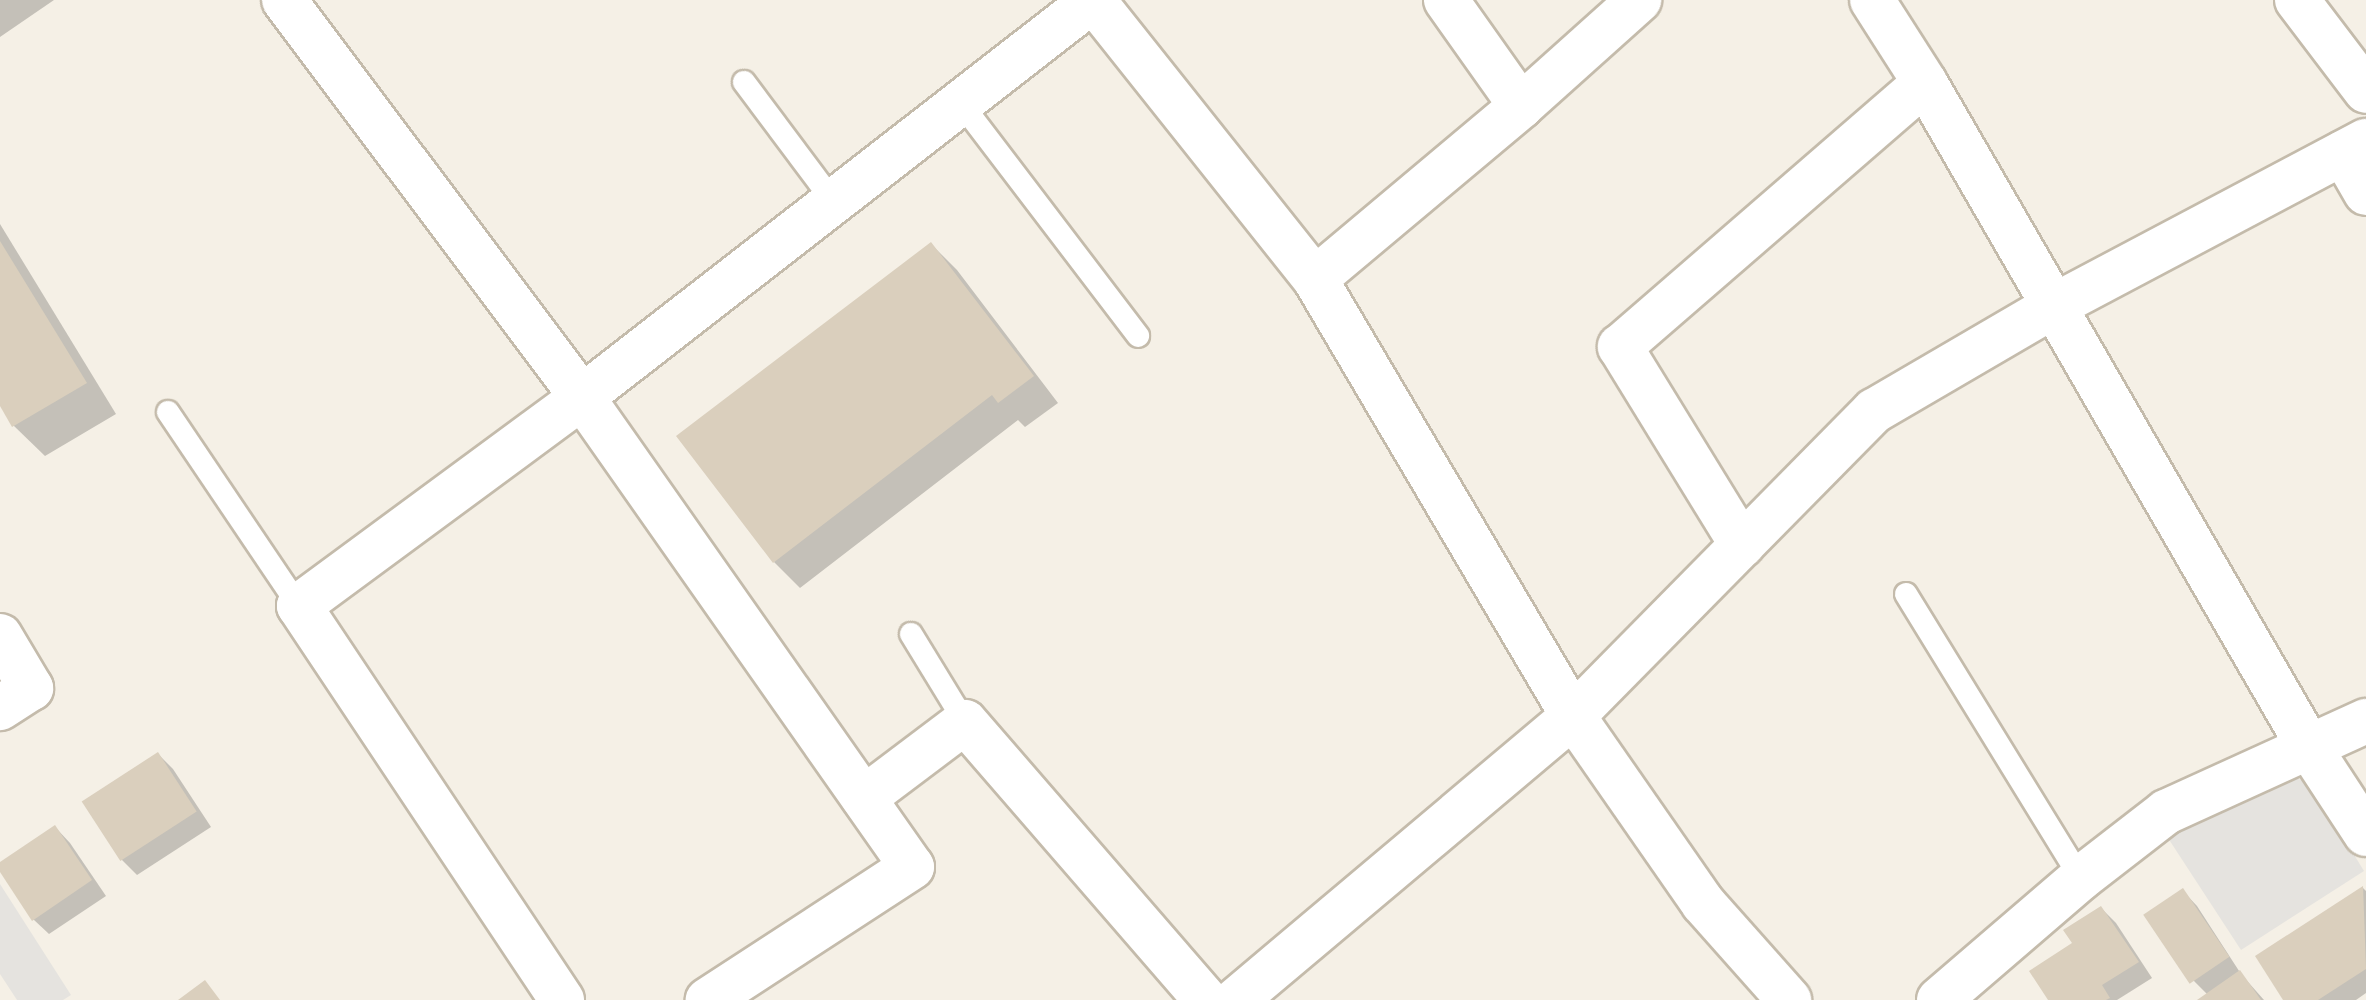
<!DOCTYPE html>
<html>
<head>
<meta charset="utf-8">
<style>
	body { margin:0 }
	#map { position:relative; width:2366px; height:1000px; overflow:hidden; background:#f5f0e6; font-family:Ubuntu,sans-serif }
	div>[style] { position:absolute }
	.parking>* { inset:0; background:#e5e3df }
	.shadow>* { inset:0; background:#0003 }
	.building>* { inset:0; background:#dacfbd; transform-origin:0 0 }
	.roads { filter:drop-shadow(2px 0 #c4bbab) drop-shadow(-2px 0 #c4bbab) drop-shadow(0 2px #c4bbab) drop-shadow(0 -2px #c4bbab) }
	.lane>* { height:22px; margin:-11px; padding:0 11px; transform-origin:11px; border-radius:11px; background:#fff }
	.street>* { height:44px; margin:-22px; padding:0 22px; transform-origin:22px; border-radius:22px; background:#fff }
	span { translate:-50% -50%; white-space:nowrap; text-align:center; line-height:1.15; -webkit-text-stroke:8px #fff; paint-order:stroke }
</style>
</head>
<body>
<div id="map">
	<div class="parking">
		<div style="clip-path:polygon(2296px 778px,2310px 783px,2364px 871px,2241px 950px,2166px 835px)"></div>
		<div style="clip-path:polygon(0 884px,71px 995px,63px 1000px,17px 1000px,0 974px)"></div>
	</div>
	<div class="shadow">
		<div style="clip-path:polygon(0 0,54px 0,0 37px)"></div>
		<div style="clip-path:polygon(0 224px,116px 414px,45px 456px,14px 426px,0 402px)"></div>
		<div style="clip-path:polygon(931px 244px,957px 270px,1058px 403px,1025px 427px,1018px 420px,800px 588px,774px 562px)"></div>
		<div style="clip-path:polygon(158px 754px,173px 769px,211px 827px,137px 875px,122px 860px,85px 802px)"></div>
		<div style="clip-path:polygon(55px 827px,70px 843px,106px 896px,49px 934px,33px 919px,0 864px)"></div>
		<div style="clip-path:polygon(2363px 888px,2366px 891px,2366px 993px,2356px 1000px,2286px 1000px)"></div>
		<div style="clip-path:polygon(2182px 890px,2197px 906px,2241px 974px,2264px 1000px,2201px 1000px,2208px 995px,2194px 981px)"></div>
		<div style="clip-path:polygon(2101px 908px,2116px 923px,2152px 978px,2117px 1000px,2051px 1000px)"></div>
	</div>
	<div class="building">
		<div style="clip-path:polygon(0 241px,87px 383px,12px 427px,0 406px)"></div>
		<div style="clip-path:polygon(931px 242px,1034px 376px,998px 403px,992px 395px,773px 563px,676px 436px)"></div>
		<div style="left:158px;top:752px;width:71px;height:91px;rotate:57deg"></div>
		<div style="clip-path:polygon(55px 825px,92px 880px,32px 921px,0 872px,0 862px)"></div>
		<div style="clip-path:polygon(2363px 886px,2366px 969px,2318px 1000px,2283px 1000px,2255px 956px)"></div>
		<div style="left:2183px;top:888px;width:83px;height:48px;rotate:56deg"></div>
		<div style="clip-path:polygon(2101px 906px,2139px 962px,2102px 985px,2110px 998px,2106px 1000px,2048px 1000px,2029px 971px,2072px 943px,2063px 930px)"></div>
		<div style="clip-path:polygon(2240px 970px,2261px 1000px,2197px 1000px)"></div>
		<div style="clip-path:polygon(205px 980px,220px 1000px,178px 1000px)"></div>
	</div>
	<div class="roads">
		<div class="lane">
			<div style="left:744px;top:82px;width:149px;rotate:53.2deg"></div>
			<div style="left:960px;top:102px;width:294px;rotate:52.7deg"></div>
			<div style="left:168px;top:412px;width:234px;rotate:56deg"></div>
			<div style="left:1906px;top:594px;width:334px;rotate:58.4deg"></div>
			<div style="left:911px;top:634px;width:103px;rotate:58.5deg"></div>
		</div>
		<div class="street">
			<div style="left:284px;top:0;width:496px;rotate:53.1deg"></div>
			<div style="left:582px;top:397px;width:574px;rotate:54.93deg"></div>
			<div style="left:912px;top:867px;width:244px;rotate:146.9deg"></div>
			<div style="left:1093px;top:0;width:357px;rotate:51.5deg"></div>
			<div style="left:1315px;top:279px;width:507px;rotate:59.44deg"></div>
			<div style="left:1573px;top:716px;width:228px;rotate:55.2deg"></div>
			<div style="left:1703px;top:903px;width:130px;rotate:48.4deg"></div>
			<div style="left:1446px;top:0;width:130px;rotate:54.7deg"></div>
			<div style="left:1872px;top:0;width:98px;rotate:57.4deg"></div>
			<div style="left:1925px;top:83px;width:767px;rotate:59.96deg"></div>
			<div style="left:2309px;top:747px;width:104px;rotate:56.8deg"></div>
			<div style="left:2297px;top:0;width:114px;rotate:52.8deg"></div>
			<div style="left:2343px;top:153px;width:46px;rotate:60.1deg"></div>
			<div style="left:1315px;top:279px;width:269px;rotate:-40deg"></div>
			<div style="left:1521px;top:106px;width:159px;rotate:-41.9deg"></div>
			<div style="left:1742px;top:545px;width:233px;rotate:-121.6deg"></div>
			<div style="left:1620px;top:347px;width:403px;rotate:-40.9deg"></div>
			<div style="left:0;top:636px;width:61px;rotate:59.2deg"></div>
			<div style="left:31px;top:688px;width:37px;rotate:147deg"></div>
			<div style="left:864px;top:798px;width:126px;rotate:-37deg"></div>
			<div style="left:965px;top:722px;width:368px;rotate:49.1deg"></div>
			<div style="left:562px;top:1000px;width:474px;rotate:-123.7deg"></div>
			<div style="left:299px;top:606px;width:352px;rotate:-36.4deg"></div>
			<div style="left:582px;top:397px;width:647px;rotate:-37.84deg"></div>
			<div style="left:1236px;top:1000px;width:441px;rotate:-40.1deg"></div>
			<div style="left:1573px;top:716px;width:429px;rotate:-45.4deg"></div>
			<div style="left:1874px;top:411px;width:208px;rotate:-30.3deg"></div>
			<div style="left:2054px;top:306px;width:353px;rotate:-27.9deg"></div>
			<div style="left:1939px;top:1000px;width:187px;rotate:-40.7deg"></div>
			<div style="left:2081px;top:878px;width:108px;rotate:-37.8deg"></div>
			<div style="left:2166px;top:812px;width:220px;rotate:-24.5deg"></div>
		</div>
	</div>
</div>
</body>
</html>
